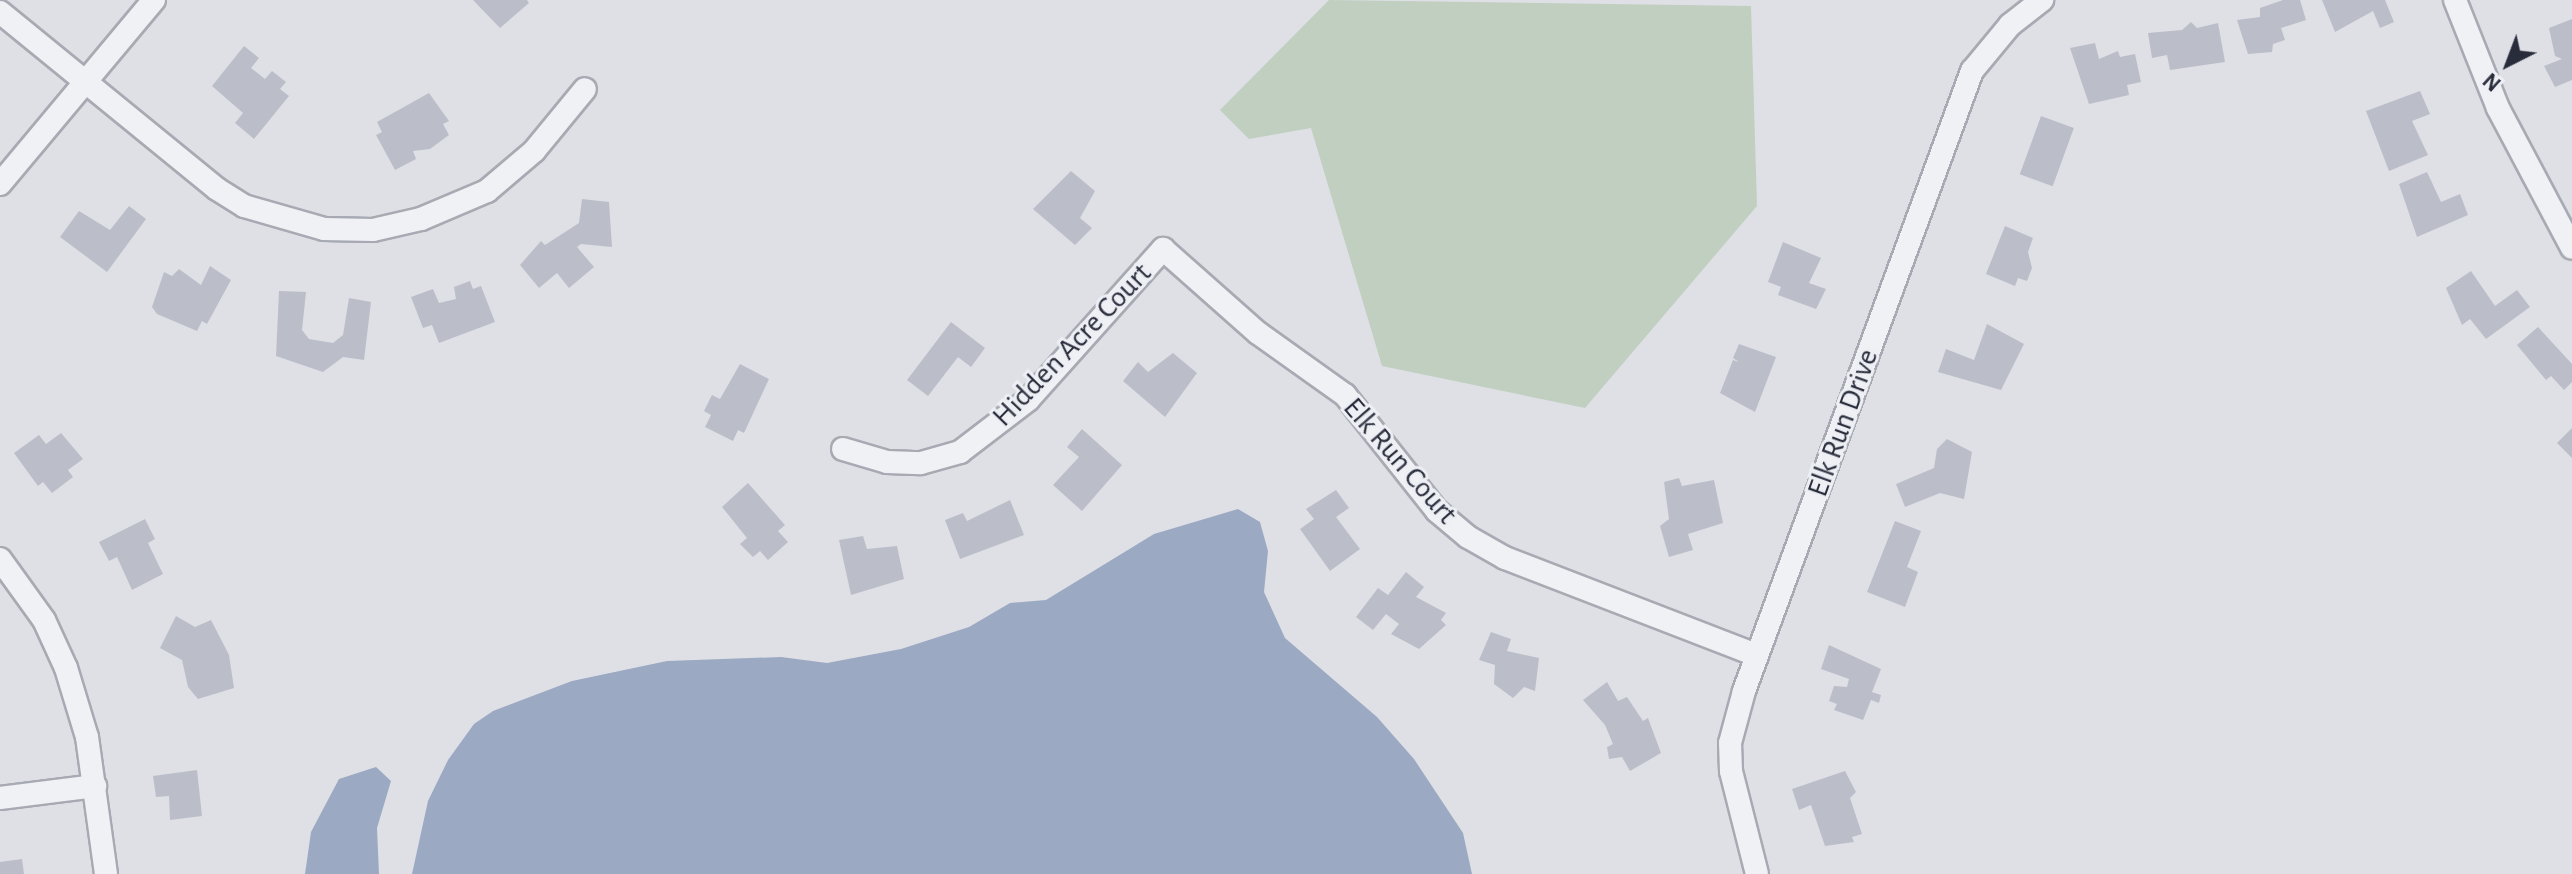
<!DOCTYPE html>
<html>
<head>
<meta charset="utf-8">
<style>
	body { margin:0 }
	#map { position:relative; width:2572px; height:874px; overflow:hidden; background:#dee0e6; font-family:"Alegreya Sans",sans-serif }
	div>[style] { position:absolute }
	.green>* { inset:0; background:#c1cfc0 }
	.water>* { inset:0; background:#9ca9c2 }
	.building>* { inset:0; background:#bbbec8; transform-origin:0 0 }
	.roads { filter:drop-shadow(2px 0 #a8aab3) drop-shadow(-2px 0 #a8aab3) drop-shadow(0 2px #a8aab3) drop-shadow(0 -2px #a8aab3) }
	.minor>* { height:22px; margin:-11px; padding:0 11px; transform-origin:11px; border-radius:11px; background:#f0f1f4 }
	span { translate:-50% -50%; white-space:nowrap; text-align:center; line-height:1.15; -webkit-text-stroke:6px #edeff4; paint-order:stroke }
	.street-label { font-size:30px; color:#292d3b }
	.north { position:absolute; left:2468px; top:24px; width:80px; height:80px; -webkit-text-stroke:6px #edeff4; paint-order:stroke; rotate:222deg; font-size:22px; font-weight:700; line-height:32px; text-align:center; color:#292d3b }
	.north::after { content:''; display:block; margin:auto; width:28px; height:36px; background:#292d3b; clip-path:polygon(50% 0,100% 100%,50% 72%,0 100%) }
</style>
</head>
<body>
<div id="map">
	<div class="green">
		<div style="clip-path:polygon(1329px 0,1751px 6px,1757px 206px,1585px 408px,1382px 366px,1311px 128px,1249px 139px,1220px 110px)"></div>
	</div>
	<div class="water">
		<div style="clip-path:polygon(1238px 509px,1260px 522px,1268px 551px,1264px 592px,1285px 638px,1377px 717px,1414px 759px,1463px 833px,1472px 874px,412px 874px,428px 801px,448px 760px,474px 724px,493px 711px,572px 681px,667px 661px,781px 657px,827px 663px,901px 649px,969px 627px,1010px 603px,1046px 600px,1154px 534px)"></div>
		<div style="clip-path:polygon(376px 767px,391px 781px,377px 828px,379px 874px,305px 874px,311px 832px,339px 779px)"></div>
	</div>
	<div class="building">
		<div style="clip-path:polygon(473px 0,527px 0,529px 3px,500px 28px)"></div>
		<div style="clip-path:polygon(2283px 0,2300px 0,2306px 20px,2281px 28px,2285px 40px,2273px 44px,2272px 52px,2248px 54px,2237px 20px,2260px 17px,2260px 8px)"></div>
		<div style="clip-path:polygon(2322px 0,2385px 0,2394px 22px,2380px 28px,2373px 11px,2335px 32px)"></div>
		<div style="clip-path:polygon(2572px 19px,2572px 80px,2555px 87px,2544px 66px,2562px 59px,2555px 56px,2549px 28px)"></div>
		<div style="clip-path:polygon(2191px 22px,2197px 28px,2218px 23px,2225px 62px,2170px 70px,2167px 55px,2152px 58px,2148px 33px,2182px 30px)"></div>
		<div style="clip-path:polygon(2095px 43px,2099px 59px,2118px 51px,2120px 57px,2135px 54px,2141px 82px,2127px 85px,2129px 95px,2089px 104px,2070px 48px)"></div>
		<div style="clip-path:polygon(244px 46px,259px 58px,251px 68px,265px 79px,272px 71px,286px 82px,280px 89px,289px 96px,254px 139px,235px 123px,243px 113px,212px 86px)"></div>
		<div style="clip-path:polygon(2420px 91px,2430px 114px,2412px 121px,2428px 155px,2389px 171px,2366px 111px)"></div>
		<div style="clip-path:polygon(429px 93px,449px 121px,443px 124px,449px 135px,430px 149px,413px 151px,416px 159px,395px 170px,376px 135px,382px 132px,377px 122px)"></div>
		<div style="left:2041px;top:116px;width:35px;height:62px;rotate:20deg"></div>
		<div style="clip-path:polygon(1071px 171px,1095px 191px,1080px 218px,1092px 228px,1075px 245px,1033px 209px)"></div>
		<div style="clip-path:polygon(2427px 172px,2441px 202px,2460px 194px,2468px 215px,2417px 237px,2399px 184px)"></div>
		<div style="clip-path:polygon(582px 199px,609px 202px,612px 247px,581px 244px,577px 247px,594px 267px,569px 288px,557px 273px,539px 288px,520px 265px,541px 241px,545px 245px,579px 223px)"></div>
		<div style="clip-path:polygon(129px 206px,146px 219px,107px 272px,60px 237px,79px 211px,110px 230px)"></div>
		<div style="clip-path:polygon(2005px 226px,2033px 238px,2028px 252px,2032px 268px,2027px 281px,2018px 278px,2015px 286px,1986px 274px)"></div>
		<div style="clip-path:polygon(1783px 242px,1821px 258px,1809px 283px,1826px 289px,1816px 309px,1778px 295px,1781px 287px,1768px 282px)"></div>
		<div style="clip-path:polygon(210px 266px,231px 280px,207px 324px,202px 321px,197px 331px,157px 314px,152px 307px,164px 272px,172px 276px,179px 269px,201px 285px)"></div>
		<div style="clip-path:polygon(2471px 271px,2495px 306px,2517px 290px,2530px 307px,2486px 339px,2470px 319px,2462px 325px,2446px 288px)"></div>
		<div style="clip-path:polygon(470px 281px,473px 289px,481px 286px,495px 322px,439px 343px,432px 325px,423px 328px,411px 297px,433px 289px,439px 303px,456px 299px,454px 287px)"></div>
		<div style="clip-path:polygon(279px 291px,306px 292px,302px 330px,309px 339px,333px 343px,343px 335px,349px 298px,371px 302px,364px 360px,343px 357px,323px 372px,276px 356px)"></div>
		<div style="clip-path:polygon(951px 322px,985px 348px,971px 367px,958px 357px,928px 396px,907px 380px)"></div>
		<div style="clip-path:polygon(1987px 324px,2024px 344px,2001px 390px,1938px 372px,1946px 349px,1974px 360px)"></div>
		<div style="clip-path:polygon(2538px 327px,2572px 364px,2572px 382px,2564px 390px,2551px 376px,2546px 380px,2517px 345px)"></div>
		<div style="clip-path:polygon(1739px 344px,1776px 357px,1755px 412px,1720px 393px,1733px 360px,1739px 362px,1733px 358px)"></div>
		<div style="clip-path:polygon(1173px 353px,1197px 373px,1165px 417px,1123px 381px,1138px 362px,1148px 372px)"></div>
		<div style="clip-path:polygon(740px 364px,769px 379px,744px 433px,738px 430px,733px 441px,705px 427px,711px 415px,704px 411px,712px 395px,720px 399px)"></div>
		<div style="clip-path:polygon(2572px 428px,2572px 458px,2557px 443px)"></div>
		<div style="clip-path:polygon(1082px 429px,1122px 465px,1082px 511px,1053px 485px,1079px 457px,1067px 447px)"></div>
		<div style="clip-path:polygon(61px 433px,83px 459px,68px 470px,73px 477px,52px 493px,43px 482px,38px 486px,14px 453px,39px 435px,46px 444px)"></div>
		<div style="clip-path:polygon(1947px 439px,1972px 452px,1964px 499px,1940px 493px,1905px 507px,1896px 484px,1934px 468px,1937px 449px)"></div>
		<div style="clip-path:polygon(1679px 478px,1682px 486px,1714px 480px,1723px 523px,1688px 534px,1693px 550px,1669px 557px,1660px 526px,1669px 519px,1664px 482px)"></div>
		<div style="clip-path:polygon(748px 483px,785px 525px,778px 531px,788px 542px,768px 560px,760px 551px,753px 557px,740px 544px,747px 538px,722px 507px)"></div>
		<div style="clip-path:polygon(1336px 490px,1349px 508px,1336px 517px,1360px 549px,1330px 571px,1300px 529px,1314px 519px,1306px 509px)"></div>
		<div style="clip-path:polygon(1010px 500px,1024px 535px,960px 559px,945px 520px,963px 513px,967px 521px)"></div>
		<div style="clip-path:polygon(145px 519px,155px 539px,148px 543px,163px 574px,132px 590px,117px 557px,109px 561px,99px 542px)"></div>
		<div style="clip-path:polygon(1895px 521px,1921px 531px,1907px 567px,1918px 572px,1905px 607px,1867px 592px)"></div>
		<div style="clip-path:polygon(863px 536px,867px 549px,897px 546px,904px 579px,851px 595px,839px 540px)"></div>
		<div style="clip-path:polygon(1406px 572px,1424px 587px,1416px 597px,1446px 613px,1441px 620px,1446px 625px,1419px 649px,1391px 634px,1399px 624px,1386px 614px,1373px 630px,1356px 617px,1378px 588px,1388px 595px)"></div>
		<div style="clip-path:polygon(176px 616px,195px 627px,211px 620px,229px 655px,234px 688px,198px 699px,188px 687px,182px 660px,160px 648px)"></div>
		<div style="clip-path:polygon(1491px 632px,1511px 639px,1507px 651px,1539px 658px,1535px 691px,1524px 687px,1513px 698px,1494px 684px,1495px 665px,1479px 660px)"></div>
		<div style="clip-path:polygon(1829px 645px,1881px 669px,1872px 692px,1881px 695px,1879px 703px,1871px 700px,1863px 720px,1834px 710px,1837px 704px,1829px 701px,1834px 686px,1847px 687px,1849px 679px,1821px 669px)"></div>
		<div style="clip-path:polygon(1607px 682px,1618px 701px,1627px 697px,1643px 721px,1648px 718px,1661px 753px,1630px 771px,1622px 757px,1609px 759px,1607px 747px,1613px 744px,1605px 725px,1583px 700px)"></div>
		<div style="clip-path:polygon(197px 770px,202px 816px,170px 820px,169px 796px,156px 797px,153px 776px)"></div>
		<div style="clip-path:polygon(1845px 771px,1856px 792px,1850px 798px,1862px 834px,1852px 837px,1854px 842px,1825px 846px,1811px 805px,1799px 810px,1792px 789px)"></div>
		<div style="clip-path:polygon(22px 859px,24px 874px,0 874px,0 862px)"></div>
	</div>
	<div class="roads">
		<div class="minor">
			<div style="left:2455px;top:0;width:116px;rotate:68.3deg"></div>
			<div style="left:2498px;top:108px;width:158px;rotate:62.1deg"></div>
			<div style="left:0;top:12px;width:280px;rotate:39.2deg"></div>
			<div style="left:217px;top:189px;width:32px;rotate:32deg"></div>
			<div style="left:244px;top:206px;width:83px;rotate:16deg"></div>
			<div style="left:324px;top:229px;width:49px;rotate:1.2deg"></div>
			<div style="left:373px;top:230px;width:49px;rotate:-12.9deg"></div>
			<div style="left:421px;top:219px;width:72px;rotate:-23deg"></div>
			<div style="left:487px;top:191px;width:62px;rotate:-40.4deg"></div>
			<div style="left:534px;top:151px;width:80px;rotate:-50.6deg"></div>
			<div style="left:0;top:184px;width:240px;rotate:-50.1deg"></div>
			<div style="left:843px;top:449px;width:46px;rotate:16.5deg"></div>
			<div style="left:887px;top:462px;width:34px;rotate:2deg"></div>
			<div style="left:921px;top:463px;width:41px;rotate:-15.8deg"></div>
			<div style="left:960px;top:452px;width:86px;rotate:-37.4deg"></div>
			<div style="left:1028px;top:400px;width:203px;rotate:-48.2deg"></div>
			<div style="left:1163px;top:249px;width:127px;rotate:41.5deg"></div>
			<div style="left:1258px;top:333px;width:107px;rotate:35.5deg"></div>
			<div style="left:1345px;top:395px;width:148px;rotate:51.6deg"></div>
			<div style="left:1437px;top:511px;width:40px;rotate:40deg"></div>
			<div style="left:1468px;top:537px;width:43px;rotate:29.6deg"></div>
			<div style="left:1505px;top:558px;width:270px;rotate:21.1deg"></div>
			<div style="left:0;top:559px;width:75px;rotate:54.2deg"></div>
			<div style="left:44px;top:620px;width:53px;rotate:65.4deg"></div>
			<div style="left:66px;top:668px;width:72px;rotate:73.1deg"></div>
			<div style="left:87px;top:737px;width:138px;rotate:82.1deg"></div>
			<div style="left:0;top:798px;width:96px;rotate:-7.2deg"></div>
			<div style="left:1757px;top:874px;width:106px;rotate:-104.2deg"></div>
			<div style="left:1731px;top:771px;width:28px;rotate:-92deg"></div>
			<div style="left:1730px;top:743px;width:54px;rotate:-74.9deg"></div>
			<div style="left:1744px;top:691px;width:661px;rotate:-69.81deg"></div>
			<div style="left:1972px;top:71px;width:60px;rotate:-50.4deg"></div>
			<div style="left:2010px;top:25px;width:41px;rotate:-38deg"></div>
		</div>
	</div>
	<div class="street-label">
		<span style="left:1072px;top:345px;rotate:-46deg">Hidden Acre Court</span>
		<span style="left:1843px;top:423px;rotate:-70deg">Elk Run Drive</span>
		<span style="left:1400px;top:461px;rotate:49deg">Elk Run Court</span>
	</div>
	<div class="north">N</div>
</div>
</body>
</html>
